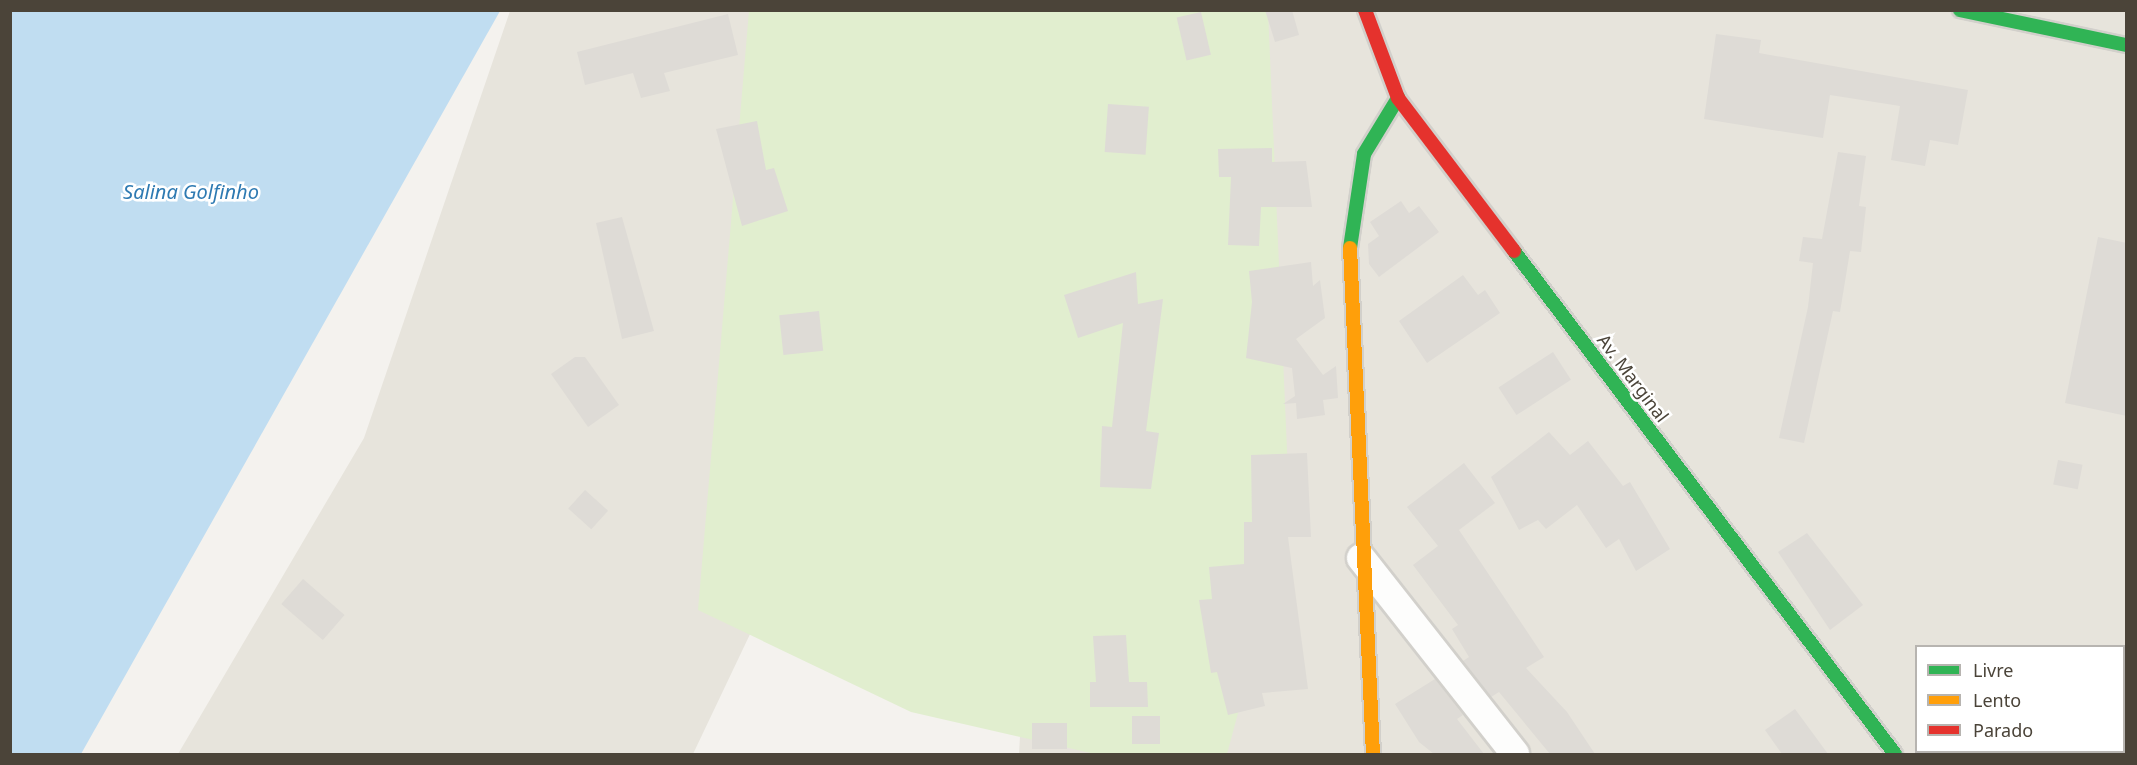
<!DOCTYPE html>
<html>
<head>
<meta charset="utf-8">
<style>
	body { margin:0 }
	#map { position:relative; width:2137px; height:765px; overflow:hidden; background:#f4f2ee; font-family:"Noto Sans",sans-serif }
	div>[style] { position:absolute }
	.residential>* { inset:0; background:#e7e4dc }
	.green>* { inset:0; background:#e1eecf }
	.water>* { inset:0; background:#c0ddf1 }
	.building>* { inset:0; background:#dedbd6; transform-origin:0 0 }
	.roads { filter:drop-shadow(2px 0 #d2d0cb) drop-shadow(-2px 0 #d2d0cb) drop-shadow(0 2px #d2d0cb) drop-shadow(0 -2px #d2d0cb) }
	.street>* { height:28px; margin:-14px; padding:0 14px; transform-origin:14px; border-radius:14px; background:#fdfdfc }
	.fast>* { height:14px; margin:-7px; padding:0 7px; transform-origin:7px; border-radius:7px; background:#30b455 }
	.slow>* { height:14px; margin:-7px; padding:0 7px; transform-origin:7px; border-radius:7px; background:#ff9f0a }
	.jam>* { height:14px; margin:-7px; padding:0 7px; transform-origin:7px; border-radius:7px; background:#e5322d }
	span { translate:-50% -50%; white-space:nowrap; text-align:center; line-height:1.15; -webkit-text-stroke:5px #fff; paint-order:stroke }
	.street-label { font-size:18px; color:#4b4439 }
	.water-label { font-size:20px; color:#2e7ab2; font-style:italic }
	.frame { position:absolute; inset:0; border:12px solid #4b4439; pointer-events:none }
	.legend { position:absolute; left:1915px; top:645px; width:210px; height:108px; box-sizing:border-box; background:#fff; border:2px solid #b7b4b0; margin:0; padding:8px 10px; list-style:none; font-size:18px; color:#4b4439 }
	.legend li { display:flex; align-items:center; gap:12px; height:30px }
	.legend b { width:30px; border:2px solid #b7b4b0 }
</style>
</head>
<body>
<div id="map">
	<div class="residential">
		<div style="clip-path:polygon(510px 11px,782px 11px,801px 527px,693px 754px,178px 754px,364px 438px)"></div>
		<div style="clip-path:polygon(evenodd,1035px 11px,2126px 11px,2126px 754px,1019px 754px,1049px 229px,1035px 11px,1916px 646px,2124px 646px,2124px 752px,1916px 752px,1916px 646px)"></div>
	</div>
	<div class="green">
		<div style="clip-path:polygon(749px 11px,1268px 11px,1290px 519px,1227px 754px,1095px 754px,911px 712px,698px 610px)"></div>
	</div>
	<div class="water">
		<div style="clip-path:polygon(10px 11px,500px 11px,81px 754px,11px 754px)"></div>
	</div>
	<div class="building">
		<div style="clip-path:polygon(1265px 10px,1292px 10px,1299px 35px,1275px 42px)"></div>
		<div style="left:1201px;top:12px;width:44px;height:25px;rotate:77deg"></div>
		<div style="clip-path:polygon(728px 14px,738px 55px,664px 73px,670px 91px,641px 98px,633px 73px,585px 85px,577px 52px)"></div>
		<div style="clip-path:polygon(1716px 34px,1761px 40px,1759px 53px,1968px 90px,1958px 145px,1930px 140px,1925px 166px,1891px 160px,1900px 106px,1830px 95px,1823px 138px,1704px 119px)"></div>
		<div style="left:1108px;top:104px;width:41px;height:48px;rotate:4deg"></div>
		<div style="clip-path:polygon(757px 121px,766px 170px,774px 168px,788px 211px,742px 226px,716px 129px)"></div>
		<div style="clip-path:polygon(1272px 148px,1272px 162px,1306px 161px,1312px 207px,1261px 207px,1259px 246px,1228px 245px,1231px 177px,1219px 177px,1218px 149px)"></div>
		<div style="clip-path:polygon(1838px 152px,1866px 156px,1859px 206px,1866px 207px,1861px 252px,1850px 251px,1840px 312px,1833px 311px,1804px 443px,1779px 438px,1808px 307px,1813px 263px,1799px 261px,1803px 237px,1822px 239px)"></div>
		<div style="clip-path:polygon(1401px 201px,1409px 213px,1419px 206px,1439px 232px,1379px 277px,1369px 264px,1368px 244px,1379px 236px,1370px 222px)"></div>
		<div style="clip-path:polygon(622px 217px,654px 331px,622px 339px,596px 223px)"></div>
		<div style="clip-path:polygon(2098px 237px,2127px 243px,2127px 416px,2065px 403px)"></div>
		<div style="clip-path:polygon(1311px 262px,1313px 286px,1320px 280px,1325px 318px,1296px 339px,1323px 375px,1336px 366px,1338px 398px,1323px 400px,1325px 415px,1297px 419px,1296px 403px,1283px 404px,1295px 396px,1292px 368px,1246px 358px,1252px 302px,1249px 271px)"></div>
		<div style="clip-path:polygon(1136px 272px,1138px 304px,1163px 299px,1146px 431px,1159px 433px,1151px 489px,1100px 487px,1102px 426px,1112px 427px,1123px 323px,1078px 338px,1064px 295px)"></div>
		<div style="clip-path:polygon(1463px 275px,1478px 295px,1485px 290px,1500px 313px,1427px 363px,1399px 321px)"></div>
		<div style="left:819px;top:311px;width:40px;height:40px;rotate:84deg"></div>
		<div style="left:1553px;top:352px;width:33px;height:65px;rotate:57deg"></div>
		<div style="clip-path:polygon(575px 357px,585px 357px,619px 405px,588px 427px,551px 374px)"></div>
		<div style="clip-path:polygon(1549px 432px,1570px 455px,1588px 441px,1623px 486px,1630px 482px,1670px 549px,1636px 571px,1619px 539px,1606px 548px,1577px 505px,1546px 529px,1538px 520px,1519px 530px,1491px 477px)"></div>
		<div style="clip-path:polygon(1307px 453px,1311px 537px,1288px 537px,1308px 689px,1262px 693px,1265px 706px,1228px 715px,1217px 672px,1211px 673px,1199px 600px,1212px 599px,1209px 567px,1244px 564px,1244px 522px,1252px 522px,1251px 455px)"></div>
		<div style="left:2058px;top:460px;width:25px;height:25px;rotate:11deg"></div>
		<div style="clip-path:polygon(1464px 463px,1495px 503px,1459px 530px,1544px 657px,1526px 668px,1567px 712px,1595px 754px,1550px 754px,1499px 692px,1491px 697px,1463px 661px,1469px 657px,1452px 629px,1458px 625px,1413px 565px,1438px 546px,1407px 507px)"></div>
		<div style="left:585px;top:490px;width:31px;height:25px;rotate:42deg"></div>
		<div style="clip-path:polygon(1807px 533px,1863px 605px,1830px 630px,1778px 552px)"></div>
		<div style="left:303px;top:579px;width:55px;height:33px;rotate:41deg"></div>
		<div style="clip-path:polygon(1126px 635px,1129px 682px,1147px 682px,1148px 707px,1090px 707px,1090px 682px,1096px 682px,1093px 636px)"></div>
		<div style="clip-path:polygon(1435px 679px,1463px 715px,1457px 719px,1484px 754px,1434px 754px,1419px 742px,1395px 704px)"></div>
		<div style="clip-path:polygon(1795px 709px,1828px 754px,1782px 754px,1765px 730px)"></div>
		<div style="left:1160px;top:716px;width:28px;height:28px;rotate:90deg"></div>
		<div style="left:1067px;top:723px;width:26px;height:35px;rotate:90deg"></div>
	</div>
	<div class="roads">
		<div class="street">
			<div style="left:1361px;top:558px;width:249px;rotate:51.8deg"></div>
		</div>
		<div class="fast">
			<div style="left:1960px;top:10px;width:170px;rotate:11.9deg"></div>
			<div style="left:1350px;top:248px;width:95px;rotate:-81.5deg"></div>
			<div style="left:1364px;top:154px;width:66px;rotate:-58.7deg"></div>
			<div style="left:1514px;top:251px;width:631px;rotate:52.86deg"></div>
		</div>
		<div class="slow">
			<div style="left:1350px;top:248px;width:507px;rotate:87.4deg"></div>
		</div>
		<div class="jam">
			<div style="left:1365px;top:10px;width:94px;rotate:69.4deg"></div>
			<div style="left:1398px;top:98px;width:192px;rotate:52.8deg"></div>
		</div>
	</div>
	<div class="street-label">
		<span style="left:1633px;top:378px;rotate:53deg">Av. Marginal</span>
	</div>
	<div class="water-label">
		<span style="left:191px;top:191px">Salina Golfinho</span>
	</div>
	<div class="frame"></div>
	<ul class="legend">
	<li><b style="height:8px;background:#30b455"></b>Livre</li>
	<li><b style="height:8px;background:#ff9f0a"></b>Lento</li>
	<li><b style="height:8px;background:#e5322d"></b>Parado</li>
	</ul>
</div>
</body>
</html>
